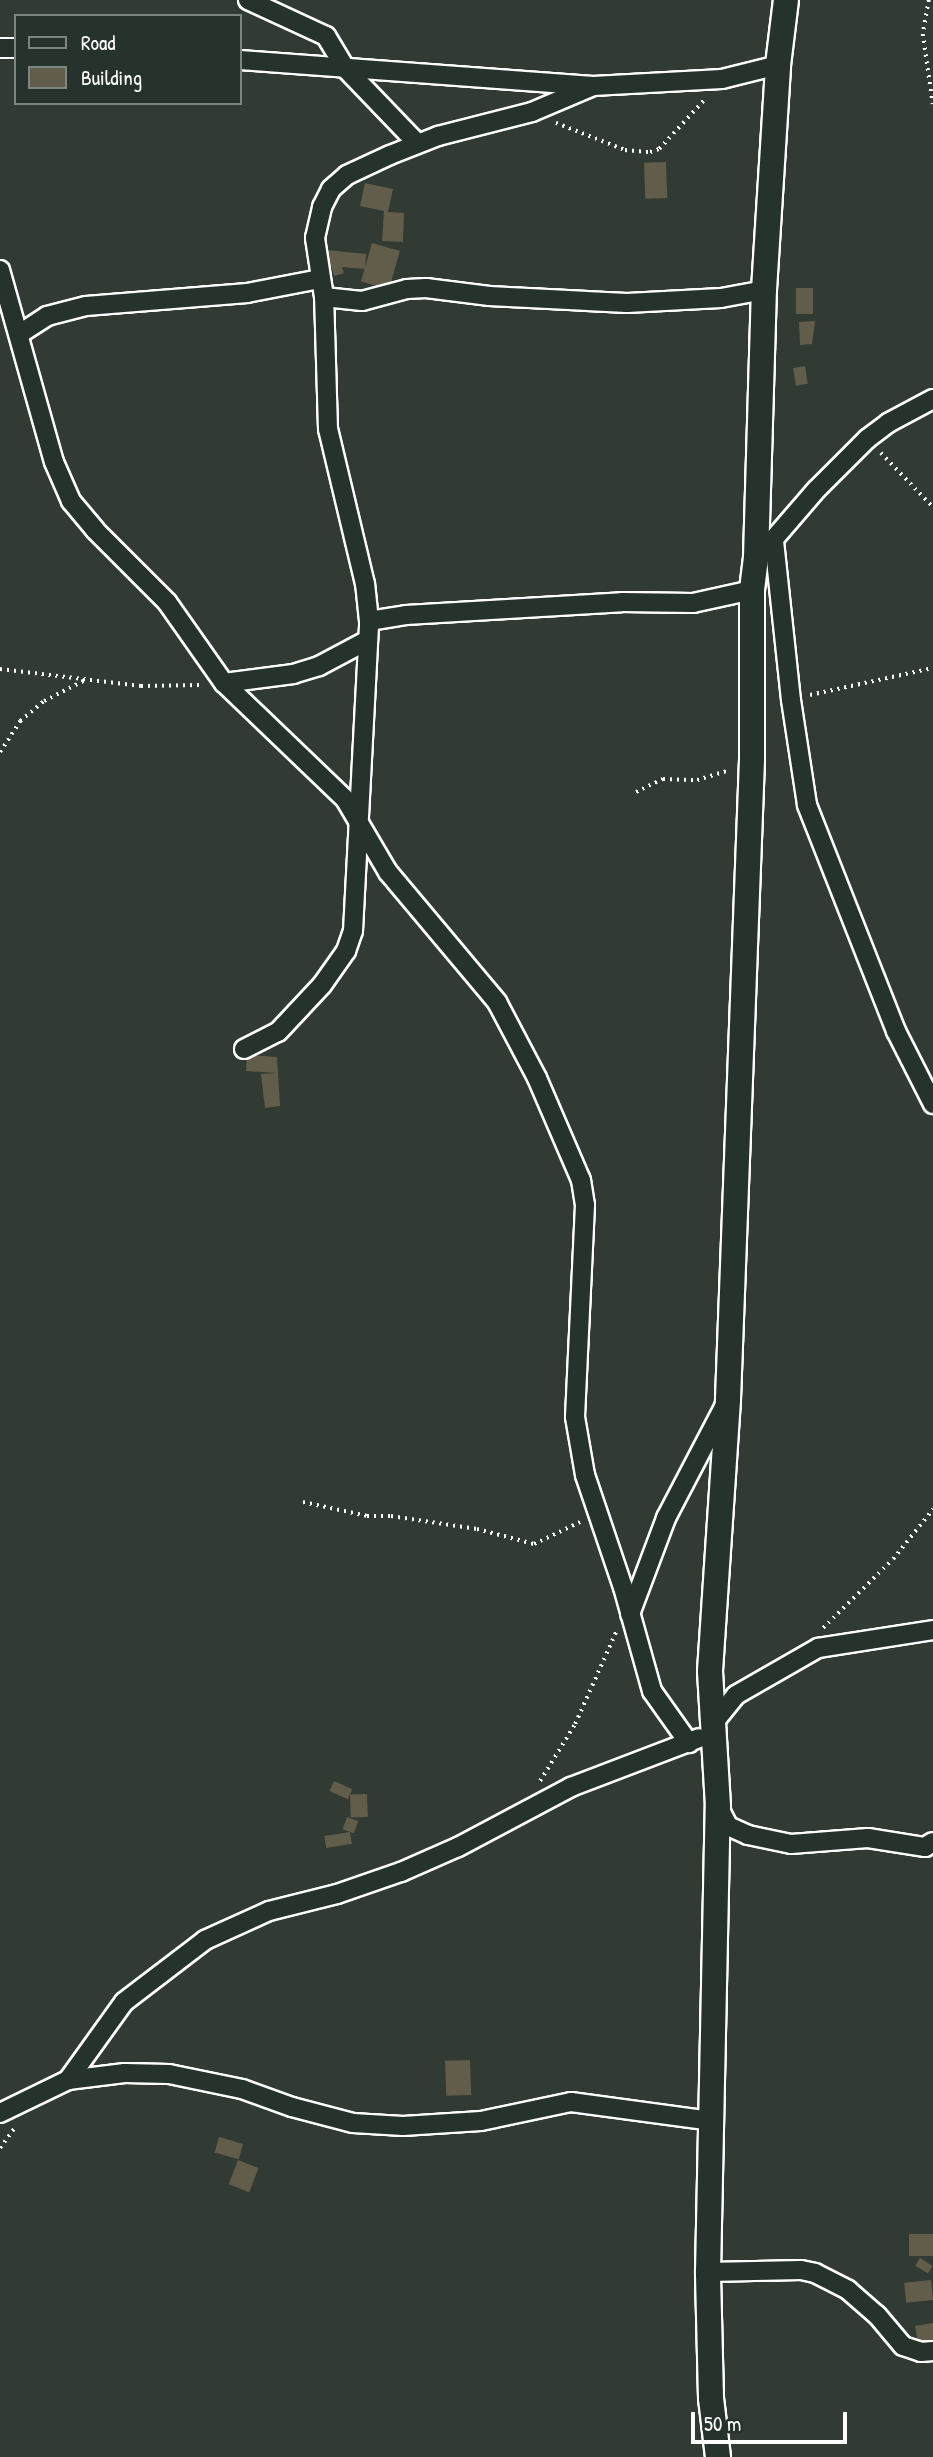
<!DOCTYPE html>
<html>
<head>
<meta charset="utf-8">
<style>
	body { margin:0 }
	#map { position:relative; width:933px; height:2457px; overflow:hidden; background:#323b33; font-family:"Patrick Hand",sans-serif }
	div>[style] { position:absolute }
	.building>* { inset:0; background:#625c4b; transform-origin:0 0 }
	.path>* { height:3.5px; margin-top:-1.75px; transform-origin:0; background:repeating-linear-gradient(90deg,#fff 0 2px,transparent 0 7px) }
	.roads { filter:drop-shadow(2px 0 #fff) drop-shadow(-2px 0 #fff) drop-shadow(0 2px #fff) drop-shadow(0 -2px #fff) }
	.street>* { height:18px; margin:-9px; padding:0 9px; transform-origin:9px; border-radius:9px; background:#26332d }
	.secondary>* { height:24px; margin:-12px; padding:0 12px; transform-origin:12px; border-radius:12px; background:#26332d }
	span { translate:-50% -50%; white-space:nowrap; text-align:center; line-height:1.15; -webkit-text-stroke:5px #26332d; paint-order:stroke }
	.legend { position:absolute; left:14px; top:14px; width:228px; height:91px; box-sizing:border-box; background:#26332d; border:2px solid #7d8581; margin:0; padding:9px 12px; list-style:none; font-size:21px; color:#fff }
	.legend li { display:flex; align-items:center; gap:14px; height:35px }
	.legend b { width:35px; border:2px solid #7d8581 }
	.scale { position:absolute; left:691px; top:2412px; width:156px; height:32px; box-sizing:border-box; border:4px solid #fff; border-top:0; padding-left:9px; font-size:21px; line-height:24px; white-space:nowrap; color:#fff; -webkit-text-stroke:5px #26332d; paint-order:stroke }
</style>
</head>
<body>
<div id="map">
	<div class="building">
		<div style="left:666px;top:162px;width:36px;height:22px;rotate:88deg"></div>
		<div style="clip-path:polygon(365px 183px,393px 189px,388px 212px,404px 213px,403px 242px,382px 241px,384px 211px,360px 206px)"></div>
		<div style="left:372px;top:243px;width:29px;height:40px;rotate:16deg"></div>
		<div style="clip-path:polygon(327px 250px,366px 254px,365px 269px,342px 267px,344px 273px,334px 276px,331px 266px,326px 265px)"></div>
		<div style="left:796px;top:288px;width:17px;height:26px"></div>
		<div style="clip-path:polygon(815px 321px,812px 344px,800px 345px,799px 322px)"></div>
		<div style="left:805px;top:366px;width:18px;height:12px;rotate:81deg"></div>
		<div style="clip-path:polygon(247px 1055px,277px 1057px,280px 1106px,265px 1108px,261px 1074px,276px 1073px,246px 1071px)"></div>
		<div style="left:334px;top:1781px;width:20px;height:11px;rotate:24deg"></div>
		<div style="left:367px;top:1794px;width:23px;height:17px;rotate:88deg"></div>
		<div style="left:347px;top:1817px;width:12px;height:13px;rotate:20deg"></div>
		<div style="left:350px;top:1832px;width:12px;height:26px;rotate:81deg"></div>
		<div style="left:470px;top:2060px;width:35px;height:25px;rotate:88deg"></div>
		<div style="left:219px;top:2137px;width:25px;height:16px;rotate:16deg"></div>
		<div style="left:238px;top:2160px;width:22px;height:26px;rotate:21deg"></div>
		<div style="left:933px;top:2234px;width:22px;height:24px;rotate:90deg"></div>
		<div style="left:920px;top:2258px;width:15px;height:9px;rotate:32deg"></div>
		<div style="left:931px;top:2280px;width:20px;height:27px;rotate:84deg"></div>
		<div style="clip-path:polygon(933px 2323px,933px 2346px,919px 2348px,915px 2326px)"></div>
	</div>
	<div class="path">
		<div style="left:929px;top:0;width:35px;rotate:100deg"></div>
		<div style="left:923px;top:34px;width:71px;rotate:81.9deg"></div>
		<div style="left:556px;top:123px;width:74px;rotate:21.4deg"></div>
		<div style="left:625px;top:150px;width:25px;rotate:5deg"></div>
		<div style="left:650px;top:152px;width:9px;rotate:-18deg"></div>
		<div style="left:659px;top:149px;width:69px;rotate:-47.3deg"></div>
		<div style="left:881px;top:453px;width:75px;rotate:46.1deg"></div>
		<div style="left:0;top:669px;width:142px;rotate:6.9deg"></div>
		<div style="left:141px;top:686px;width:60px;rotate:-1deg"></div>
		<div style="left:810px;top:695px;width:126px;rotate:-12.4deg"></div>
		<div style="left:0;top:752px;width:37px;rotate:-57deg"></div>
		<div style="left:20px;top:721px;width:31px;rotate:-40deg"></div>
		<div style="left:44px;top:701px;width:48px;rotate:-27.1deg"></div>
		<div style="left:636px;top:792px;width:30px;rotate:-26deg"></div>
		<div style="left:663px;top:779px;width:34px;rotate:2deg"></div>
		<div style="left:697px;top:780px;width:34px;rotate:-17deg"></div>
		<div style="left:303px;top:1502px;width:66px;rotate:12.3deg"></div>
		<div style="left:367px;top:1516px;width:24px"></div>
		<div style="left:391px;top:1516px;width:87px;rotate:8.6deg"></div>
		<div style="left:477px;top:1529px;width:59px;rotate:14.7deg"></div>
		<div style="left:534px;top:1544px;width:53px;rotate:-25.6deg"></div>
		<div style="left:823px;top:1628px;width:98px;rotate:-44.6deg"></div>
		<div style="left:893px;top:1559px;width:64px;rotate:-51.3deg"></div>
		<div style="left:540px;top:1781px;width:67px;rotate:-58.4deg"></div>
		<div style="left:575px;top:1724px;width:101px;rotate:-66deg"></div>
		<div style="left:0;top:2148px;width:26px;rotate:-54deg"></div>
	</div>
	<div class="roads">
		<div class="street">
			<div style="left:248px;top:0;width:86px;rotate:24.8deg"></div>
			<div style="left:326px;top:36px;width:37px;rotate:59deg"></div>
			<div style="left:345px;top:68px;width:104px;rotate:46.2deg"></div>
			<div style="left:0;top:48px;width:16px"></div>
			<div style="left:240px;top:60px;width:354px;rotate:4.2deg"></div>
			<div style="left:593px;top:86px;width:129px;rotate:-3.1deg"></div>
			<div style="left:722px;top:79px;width:58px;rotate:-14deg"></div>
			<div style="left:0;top:270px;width:199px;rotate:74.3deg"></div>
			<div style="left:54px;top:462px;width:43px;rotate:66.4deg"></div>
			<div style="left:71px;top:501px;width:38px;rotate:50deg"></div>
			<div style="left:95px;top:530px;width:102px;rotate:45deg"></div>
			<div style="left:167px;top:602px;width:99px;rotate:54.9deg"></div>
			<div style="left:224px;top:683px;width:168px;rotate:43.8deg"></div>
			<div style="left:345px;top:799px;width:85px;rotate:59.5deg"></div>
			<div style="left:388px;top:872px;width:170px;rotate:50deg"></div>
			<div style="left:497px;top:1002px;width:86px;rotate:62.2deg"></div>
			<div style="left:537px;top:1078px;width:111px;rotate:66.7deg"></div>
			<div style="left:581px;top:1180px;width:25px;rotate:81deg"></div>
			<div style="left:585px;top:1205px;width:212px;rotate:92.7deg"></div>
			<div style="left:575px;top:1417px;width:59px;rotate:80.2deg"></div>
			<div style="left:585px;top:1475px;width:118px;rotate:71.3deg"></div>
			<div style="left:623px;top:1587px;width:108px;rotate:74.4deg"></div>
			<div style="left:652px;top:1691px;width:64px;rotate:54.6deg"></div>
			<div style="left:324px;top:297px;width:38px;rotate:6deg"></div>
			<div style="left:362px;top:301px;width:47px;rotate:-14.9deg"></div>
			<div style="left:407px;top:289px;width:19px;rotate:-3deg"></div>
			<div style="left:426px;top:288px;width:64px;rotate:7.2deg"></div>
			<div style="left:489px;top:296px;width:138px;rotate:2.9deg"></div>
			<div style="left:627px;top:303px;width:94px;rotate:-3deg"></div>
			<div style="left:721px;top:298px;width:44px;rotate:-10.5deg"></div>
			<div style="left:21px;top:333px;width:31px;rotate:-33deg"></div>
			<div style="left:47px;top:316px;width:40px;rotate:-14.4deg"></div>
			<div style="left:86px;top:306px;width:162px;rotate:-4.6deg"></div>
			<div style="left:247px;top:293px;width:74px;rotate:-10.9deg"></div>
			<div style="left:774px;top:541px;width:160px;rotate:83.9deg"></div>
			<div style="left:791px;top:700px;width:106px;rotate:81.3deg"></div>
			<div style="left:807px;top:805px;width:243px;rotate:68.5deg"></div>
			<div style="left:896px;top:1031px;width:82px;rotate:63.1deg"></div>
			<div style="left:766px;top:548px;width:78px;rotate:-49.2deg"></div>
			<div style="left:817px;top:489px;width:71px;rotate:-45deg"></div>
			<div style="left:867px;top:439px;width:26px;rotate:-37deg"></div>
			<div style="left:888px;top:423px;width:51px;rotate:-28.1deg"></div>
			<div style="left:369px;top:621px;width:37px;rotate:-9deg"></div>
			<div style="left:406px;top:615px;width:216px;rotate:-3.4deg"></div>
			<div style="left:622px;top:602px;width:71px;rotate:0.8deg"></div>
			<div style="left:693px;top:603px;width:60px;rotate:-12.4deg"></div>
			<div style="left:224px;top:683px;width:70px;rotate:-7.4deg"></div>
			<div style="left:293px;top:674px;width:27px;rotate:-17deg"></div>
			<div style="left:319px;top:666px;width:55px;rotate:-28deg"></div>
			<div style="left:244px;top:1049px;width:38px;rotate:-27deg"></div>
			<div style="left:278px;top:1032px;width:64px;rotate:-46.9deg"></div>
			<div style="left:322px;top:985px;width:42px;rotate:-54.8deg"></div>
			<div style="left:346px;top:951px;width:21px;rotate:-71deg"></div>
			<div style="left:353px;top:931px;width:310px;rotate:-87deg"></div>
			<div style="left:369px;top:621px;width:37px;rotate:-96deg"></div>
			<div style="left:365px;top:584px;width:159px;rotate:-103.4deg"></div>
			<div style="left:328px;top:429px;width:132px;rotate:-91.7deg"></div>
			<div style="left:324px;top:297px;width:60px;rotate:-98.7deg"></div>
			<div style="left:315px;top:238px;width:32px;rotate:-77deg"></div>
			<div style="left:322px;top:207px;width:20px;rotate:-63deg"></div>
			<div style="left:331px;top:189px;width:21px;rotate:-41deg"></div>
			<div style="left:347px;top:175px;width:47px;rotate:-24.9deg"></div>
			<div style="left:390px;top:155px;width:52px;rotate:-21.6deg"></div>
			<div style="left:438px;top:136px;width:97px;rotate:-14.3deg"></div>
			<div style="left:532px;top:112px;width:66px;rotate:-23.1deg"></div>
			<div style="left:630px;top:1614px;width:103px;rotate:-69.4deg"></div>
			<div style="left:666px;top:1518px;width:127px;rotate:-62.4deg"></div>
			<div style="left:715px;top:1721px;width:33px;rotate:-51deg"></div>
			<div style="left:736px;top:1695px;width:95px;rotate:-29.8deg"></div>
			<div style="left:818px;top:1648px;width:116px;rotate:-8.9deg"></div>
			<div style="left:718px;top:1806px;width:22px;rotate:63deg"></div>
			<div style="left:728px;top:1826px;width:22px;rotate:24deg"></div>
			<div style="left:748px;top:1835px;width:44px;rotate:11.8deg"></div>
			<div style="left:791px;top:1844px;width:77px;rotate:-4.5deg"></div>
			<div style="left:868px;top:1838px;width:58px;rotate:9deg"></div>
			<div style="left:925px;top:1847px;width:9px;rotate:-32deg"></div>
			<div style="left:68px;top:2080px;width:57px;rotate:-7deg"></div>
			<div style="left:125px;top:2073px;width:44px;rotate:1.3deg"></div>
			<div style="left:169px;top:2074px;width:75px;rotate:11.6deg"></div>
			<div style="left:242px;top:2089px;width:53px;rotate:19.8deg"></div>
			<div style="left:292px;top:2107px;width:63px;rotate:14.7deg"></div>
			<div style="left:353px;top:2123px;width:50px;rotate:3.4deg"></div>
			<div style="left:403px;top:2126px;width:78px;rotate:-3.7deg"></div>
			<div style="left:481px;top:2121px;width:92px;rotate:-11.9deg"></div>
			<div style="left:571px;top:2102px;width:141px;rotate:7.7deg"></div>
			<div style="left:0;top:2113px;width:76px;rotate:-25.9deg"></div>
			<div style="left:68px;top:2080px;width:96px;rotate:-54.3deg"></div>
			<div style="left:124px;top:2002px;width:102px;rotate:-37.4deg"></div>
			<div style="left:205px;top:1940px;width:70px;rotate:-24.4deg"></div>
			<div style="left:269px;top:1911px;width:70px;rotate:-14deg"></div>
			<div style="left:337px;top:1894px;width:68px;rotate:-19deg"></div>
			<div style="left:401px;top:1872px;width:62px;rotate:-23.7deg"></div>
			<div style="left:458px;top:1847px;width:128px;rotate:-28deg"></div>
			<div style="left:571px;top:1787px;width:137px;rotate:-20.9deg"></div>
			<div style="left:708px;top:2272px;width:93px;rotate:-1.2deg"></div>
			<div style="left:801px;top:2270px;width:14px;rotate:12deg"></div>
			<div style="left:815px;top:2273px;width:37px;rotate:27deg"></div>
			<div style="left:848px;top:2290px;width:38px;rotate:41deg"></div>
			<div style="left:877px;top:2315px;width:40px;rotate:50deg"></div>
			<div style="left:903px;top:2346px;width:19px;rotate:18deg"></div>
			<div style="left:921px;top:2352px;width:12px;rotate:-5deg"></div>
		</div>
		<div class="secondary">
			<div style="left:718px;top:2457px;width:59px;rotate:-96.8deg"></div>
			<div style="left:711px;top:2398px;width:126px;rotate:-91.4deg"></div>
			<div style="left:708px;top:2272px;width:466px;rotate:-88.8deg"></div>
			<div style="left:718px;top:1806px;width:135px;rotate:-93.4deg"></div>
			<div style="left:710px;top:1671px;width:273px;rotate:-86.2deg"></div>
			<div style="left:728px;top:1399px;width:640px;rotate:-87.85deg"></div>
			<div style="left:752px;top:759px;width:169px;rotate:-90deg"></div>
			<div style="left:752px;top:590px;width:33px;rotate:-83deg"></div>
			<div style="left:756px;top:557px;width:267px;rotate:-88.3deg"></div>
			<div style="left:764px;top:290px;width:225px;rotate:-86.4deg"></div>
			<div style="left:778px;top:65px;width:65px;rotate:-83deg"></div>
		</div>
	</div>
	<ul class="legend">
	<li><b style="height:9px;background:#26332d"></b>Road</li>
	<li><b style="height:19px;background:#625c4b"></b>Building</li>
	</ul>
	<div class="scale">50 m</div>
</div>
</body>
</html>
